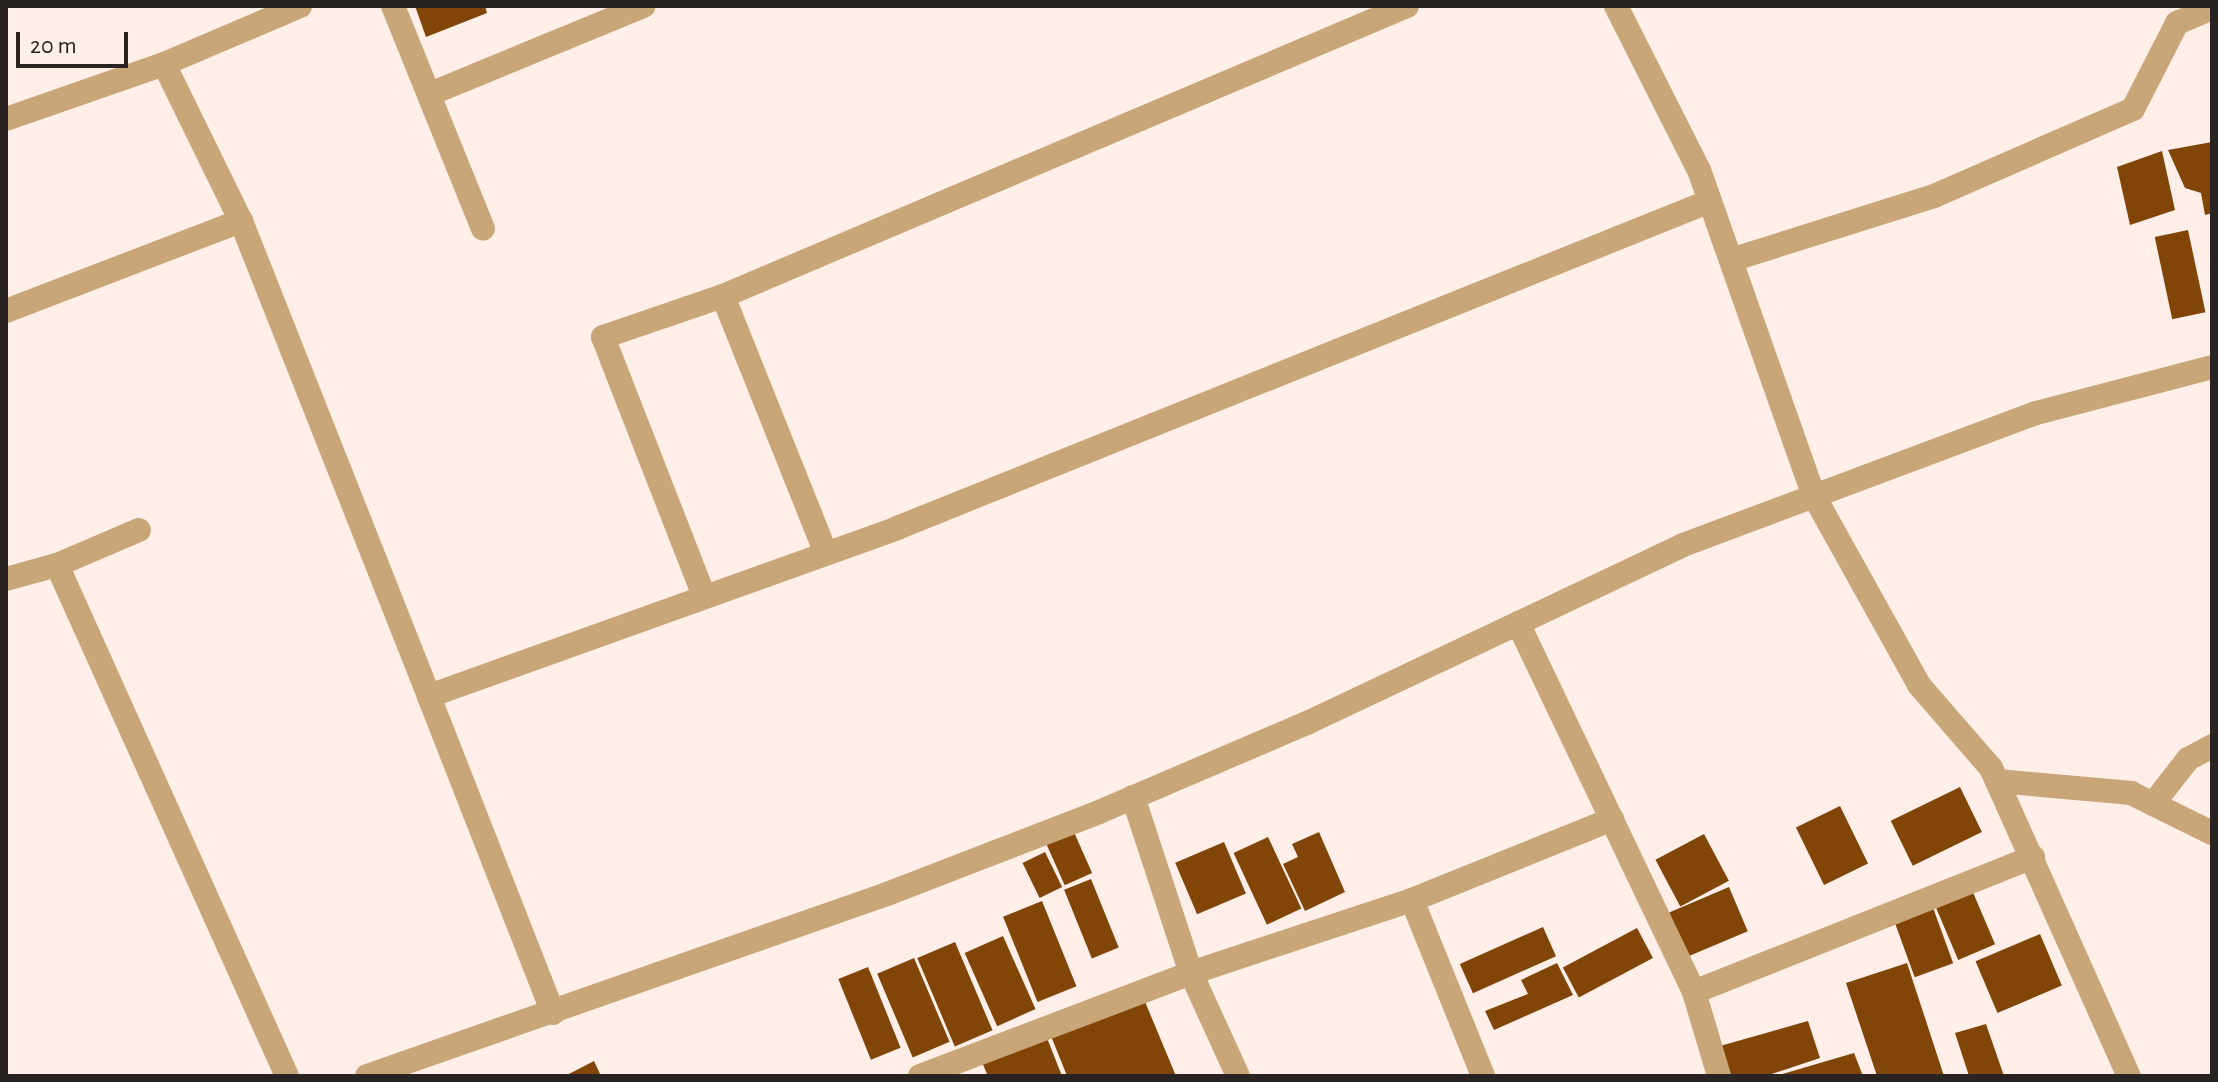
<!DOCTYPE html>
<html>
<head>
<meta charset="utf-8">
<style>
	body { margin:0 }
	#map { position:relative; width:2218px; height:1082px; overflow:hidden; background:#ffefe8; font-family:"Alegreya Sans",sans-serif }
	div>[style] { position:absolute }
	.building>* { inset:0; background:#824508; transform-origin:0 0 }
	.minor>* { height:24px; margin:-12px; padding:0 12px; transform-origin:12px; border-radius:12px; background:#c8a677 }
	span { translate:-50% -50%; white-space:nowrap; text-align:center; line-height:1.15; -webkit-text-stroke:8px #ffefe8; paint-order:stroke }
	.frame { position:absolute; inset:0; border:8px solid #292321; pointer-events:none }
	.scale { position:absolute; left:16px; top:32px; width:112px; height:36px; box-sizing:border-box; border:4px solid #292321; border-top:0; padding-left:10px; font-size:24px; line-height:28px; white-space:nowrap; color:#292321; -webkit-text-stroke:6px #ffefe8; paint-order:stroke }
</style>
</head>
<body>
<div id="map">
	<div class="building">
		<div style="clip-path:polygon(415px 6px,485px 6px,487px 13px,426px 37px)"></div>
		<div style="clip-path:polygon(2212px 142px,2212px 213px,2205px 215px,2201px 193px,2185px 188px,2168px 150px)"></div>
		<div style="clip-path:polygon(2162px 151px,2175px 210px,2130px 225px,2117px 167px)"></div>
		<div style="left:2188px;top:230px;width:84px;height:34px;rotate:78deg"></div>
		<div style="left:1960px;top:787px;width:50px;height:77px;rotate:64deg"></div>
		<div style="left:1840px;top:806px;width:64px;height:49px;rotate:64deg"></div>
		<div style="left:1073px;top:830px;width:47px;height:30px;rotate:66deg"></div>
		<div style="clip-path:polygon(1319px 832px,1345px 892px,1305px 911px,1283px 864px,1298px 857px,1292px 844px)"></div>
		<div style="left:1704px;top:834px;width:53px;height:55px;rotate:62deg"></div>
		<div style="left:1268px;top:837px;width:79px;height:38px;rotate:65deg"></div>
		<div style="left:1224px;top:842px;width:56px;height:53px;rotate:67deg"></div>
		<div style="left:1045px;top:852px;width:39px;height:25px;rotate:64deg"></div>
		<div style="left:1091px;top:879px;width:74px;height:29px;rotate:68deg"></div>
		<div style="left:1729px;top:887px;width:48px;height:65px;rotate:67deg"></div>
		<div style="left:1972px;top:890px;width:59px;height:40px;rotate:67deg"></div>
		<div style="left:1042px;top:901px;width:92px;height:42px;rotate:68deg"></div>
		<div style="left:1932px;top:905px;width:62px;height:41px;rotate:70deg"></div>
		<div style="left:1543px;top:927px;width:32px;height:91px;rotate:66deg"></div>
		<div style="left:1637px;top:928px;width:34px;height:84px;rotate:62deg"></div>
		<div style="left:2040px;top:934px;width:56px;height:70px;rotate:67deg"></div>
		<div style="left:1003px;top:936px;width:80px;height:42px;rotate:66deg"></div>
		<div style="left:955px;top:942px;width:96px;height:41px;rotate:67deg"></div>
		<div style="left:914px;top:958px;width:91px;height:40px;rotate:67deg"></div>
		<div style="clip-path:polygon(1557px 963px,1573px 995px,1494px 1030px,1485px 1011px,1528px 994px,1521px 980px)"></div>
		<div style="clip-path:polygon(1907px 963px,1944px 1076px,1877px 1076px,1846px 983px)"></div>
		<div style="left:868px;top:967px;width:87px;height:32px;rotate:68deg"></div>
		<div style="clip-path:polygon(1143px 997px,1176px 1076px,1067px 1076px,1049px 1031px)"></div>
		<div style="clip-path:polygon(1808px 1021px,1820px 1058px,1766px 1076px,1730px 1076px,1720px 1046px)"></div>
		<div style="clip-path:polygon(1986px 1024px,2004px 1076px,1969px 1076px,1955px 1033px)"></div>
		<div style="clip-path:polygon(1045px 1033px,1062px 1076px,988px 1076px,980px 1058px)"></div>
		<div style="clip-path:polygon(1854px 1053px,1863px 1076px,1779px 1076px,1779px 1075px)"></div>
		<div style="clip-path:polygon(594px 1061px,601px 1076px,565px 1076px)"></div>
	</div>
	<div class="minor">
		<div style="left:393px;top:6px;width:240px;rotate:68deg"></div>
		<div style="left:1616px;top:6px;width:184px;rotate:63.2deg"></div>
		<div style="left:1699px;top:170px;width:346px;rotate:70.6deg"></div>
		<div style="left:1814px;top:496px;width:216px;rotate:60.9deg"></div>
		<div style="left:1919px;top:685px;width:110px;rotate:49.1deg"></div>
		<div style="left:1991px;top:768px;width:338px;rotate:65.9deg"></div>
		<div style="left:164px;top:64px;width:148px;rotate:-23.1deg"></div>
		<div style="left:430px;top:94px;width:231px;rotate:-22.4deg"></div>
		<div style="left:6px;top:119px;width:167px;rotate:-19.2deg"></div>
		<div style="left:164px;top:64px;width:175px;rotate:63.9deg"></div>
		<div style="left:241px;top:221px;width:511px;rotate:68.41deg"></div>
		<div style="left:1731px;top:260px;width:213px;rotate:-17.5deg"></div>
		<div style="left:1934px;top:196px;width:217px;rotate:-23.6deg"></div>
		<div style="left:2133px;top:109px;width:97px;rotate:-62.9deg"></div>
		<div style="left:2177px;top:23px;width:38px;rotate:-23deg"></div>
		<div style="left:723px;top:296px;width:277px;rotate:68.2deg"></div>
		<div style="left:6px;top:311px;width:252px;rotate:-21deg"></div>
		<div style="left:57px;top:565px;width:89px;rotate:-23.1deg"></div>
		<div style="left:6px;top:579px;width:53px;rotate:-15.4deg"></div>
		<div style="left:57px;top:565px;width:560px;rotate:65.77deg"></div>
		<div style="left:704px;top:596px;width:278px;rotate:-111.3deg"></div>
		<div style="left:603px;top:337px;width:127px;rotate:-18.9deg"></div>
		<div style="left:723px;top:296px;width:743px;rotate:-22.98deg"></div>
		<div style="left:1518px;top:623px;width:409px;rotate:64.5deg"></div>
		<div style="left:1694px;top:992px;width:88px;rotate:73.4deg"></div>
		<div style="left:1997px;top:781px;width:135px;rotate:5.1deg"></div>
		<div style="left:2131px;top:793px;width:90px;rotate:26.3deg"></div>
		<div style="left:1133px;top:797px;width:185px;rotate:71.8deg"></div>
		<div style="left:1191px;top:973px;width:113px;rotate:65.5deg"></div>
		<div style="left:2153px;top:804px;width:57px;rotate:-52.1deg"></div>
		<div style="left:2188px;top:759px;width:27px;rotate:-28deg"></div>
		<div style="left:1412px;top:900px;width:190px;rotate:68deg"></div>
		<div style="left:1694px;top:992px;width:365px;rotate:-21.7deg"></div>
		<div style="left:553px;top:1013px;width:340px;rotate:-111.4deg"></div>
		<div style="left:429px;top:696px;width:497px;rotate:-19.7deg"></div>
		<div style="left:897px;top:528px;width:876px;rotate:-21.91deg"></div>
		<div style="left:367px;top:1076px;width:551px;rotate:-19.29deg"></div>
		<div style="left:887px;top:894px;width:227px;rotate:-21.1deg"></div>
		<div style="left:1099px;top:812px;width:226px;rotate:-23.2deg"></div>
		<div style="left:1307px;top:723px;width:416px;rotate:-25.3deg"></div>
		<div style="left:1683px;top:545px;width:374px;rotate:-20.5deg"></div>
		<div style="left:2033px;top:414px;width:185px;rotate:-14.7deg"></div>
		<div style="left:920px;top:1076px;width:290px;rotate:-20.8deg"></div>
		<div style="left:1191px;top:973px;width:233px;rotate:-18.3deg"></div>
		<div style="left:1412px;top:900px;width:216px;rotate:-22deg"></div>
	</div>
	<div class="frame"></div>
	<div class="scale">20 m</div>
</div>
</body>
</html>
